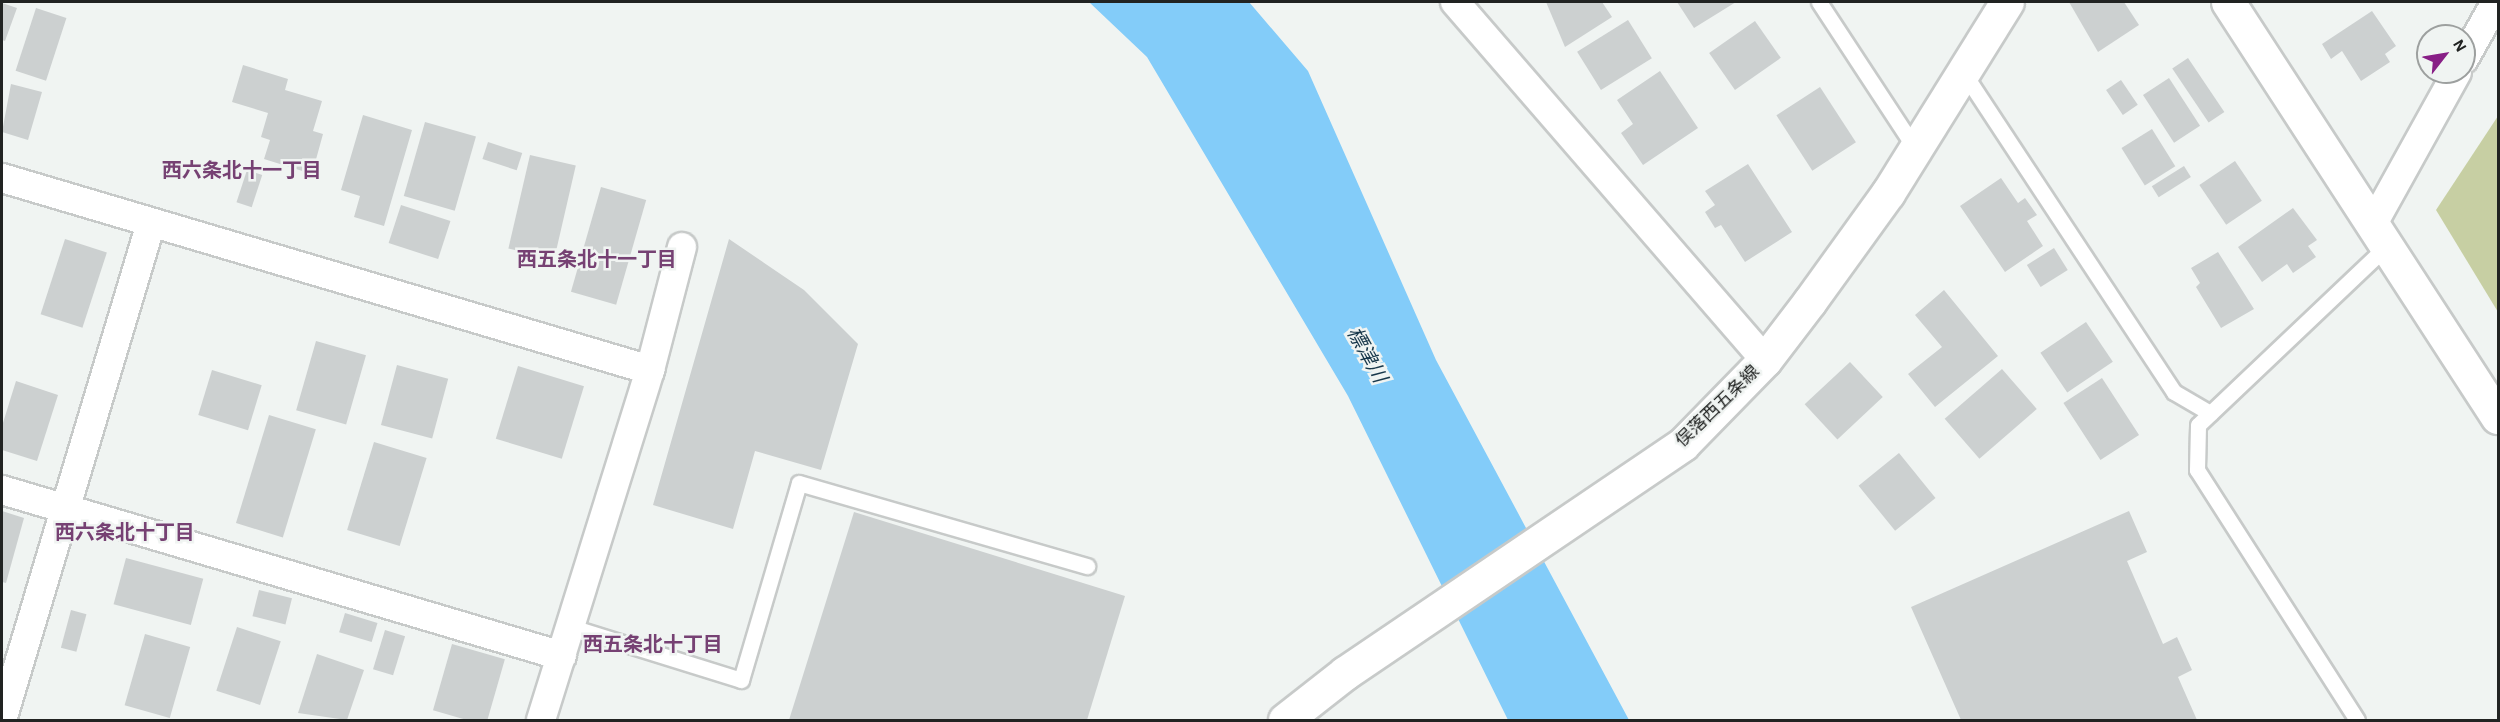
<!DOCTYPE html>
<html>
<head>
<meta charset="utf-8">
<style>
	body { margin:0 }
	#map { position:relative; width:2500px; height:722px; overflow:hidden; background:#f0f4f2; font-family:"Alegreya Sans","Noto Sans JP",sans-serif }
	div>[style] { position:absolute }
	.green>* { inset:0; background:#c7cfa3 }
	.water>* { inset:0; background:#83ccf9 }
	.building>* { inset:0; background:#ccd0d0; transform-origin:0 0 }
	.roads { filter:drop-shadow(2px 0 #c7cac9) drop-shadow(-2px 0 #c7cac9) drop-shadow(0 2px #c7cac9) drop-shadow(0 -2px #c7cac9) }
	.service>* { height:15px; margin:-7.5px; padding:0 7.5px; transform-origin:7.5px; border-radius:7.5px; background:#fff }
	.minor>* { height:28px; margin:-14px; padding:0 14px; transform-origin:14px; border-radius:14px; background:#fff }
	.tertiary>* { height:33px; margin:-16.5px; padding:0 16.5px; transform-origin:16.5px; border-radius:16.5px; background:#fff }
	.secondary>* { height:33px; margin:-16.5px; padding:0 16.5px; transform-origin:16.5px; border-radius:16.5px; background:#fff }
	span { translate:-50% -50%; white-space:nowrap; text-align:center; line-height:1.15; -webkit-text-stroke:5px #f0f4f2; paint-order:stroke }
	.street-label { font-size:18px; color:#212322 }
	.neighbourhood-label { font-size:20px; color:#764173; font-weight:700 }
	.water-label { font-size:20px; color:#17374a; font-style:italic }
	.frame { position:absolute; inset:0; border:3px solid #212322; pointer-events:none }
	.north { position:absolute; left:2416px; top:24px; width:60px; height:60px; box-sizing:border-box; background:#f0f4f2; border:2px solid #9da09f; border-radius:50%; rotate:59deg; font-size:16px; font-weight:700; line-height:24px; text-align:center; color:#212322 }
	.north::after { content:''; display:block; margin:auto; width:21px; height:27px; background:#881f86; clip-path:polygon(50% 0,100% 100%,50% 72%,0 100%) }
</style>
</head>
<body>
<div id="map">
	<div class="green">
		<div style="clip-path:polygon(2498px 116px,2498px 312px,2436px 210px)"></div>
	</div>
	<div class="water">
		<div style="clip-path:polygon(1089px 2px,1249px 2px,1308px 71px,1436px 360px,1629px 720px,1508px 720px,1348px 396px,1147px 57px)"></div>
	</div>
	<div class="building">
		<div style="clip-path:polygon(1546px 2px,1602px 2px,1612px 17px,1565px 47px)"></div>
		<div style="clip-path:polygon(1677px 2px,1736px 2px,1694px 28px)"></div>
		<div style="clip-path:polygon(2069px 2px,2124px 2px,2139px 25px,2098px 52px)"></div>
		<div style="clip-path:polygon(2px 3px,17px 8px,5px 41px,2px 40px)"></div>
		<div style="left:36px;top:8px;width:32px;height:66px;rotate:18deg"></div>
		<div style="clip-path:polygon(2372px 11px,2396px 46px,2385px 54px,2390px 62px,2361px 81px,2342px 51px,2331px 59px,2322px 44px)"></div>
		<div style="left:1628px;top:20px;width:45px;height:60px;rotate:58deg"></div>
		<div style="left:1755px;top:21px;width:45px;height:56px;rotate:55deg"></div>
		<div style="left:2188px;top:58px;width:65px;height:19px;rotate:56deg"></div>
		<div style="clip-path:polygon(243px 65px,288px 79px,285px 90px,322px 101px,313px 131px,323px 134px,312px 174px,264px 159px,270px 140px,261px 137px,268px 113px,232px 102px)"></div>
		<div style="clip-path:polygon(1660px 71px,1698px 128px,1643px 165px,1621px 133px,1633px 124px,1617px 100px)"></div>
		<div style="left:2169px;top:78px;width:57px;height:31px;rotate:57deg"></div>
		<div style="left:2121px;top:80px;width:30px;height:18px;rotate:56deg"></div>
		<div style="clip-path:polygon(11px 84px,42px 92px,28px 140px,2px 132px)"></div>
		<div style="left:1820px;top:87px;width:66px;height:52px;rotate:57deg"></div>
		<div style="clip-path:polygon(363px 115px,412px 130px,384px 226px,354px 217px,360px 196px,341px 190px)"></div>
		<div style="left:425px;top:122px;width:53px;height:77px;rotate:16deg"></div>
		<div style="left:2152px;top:129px;width:44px;height:36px;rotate:58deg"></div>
		<div style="left:488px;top:142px;width:36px;height:18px;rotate:18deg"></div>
		<div style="left:530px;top:155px;width:47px;height:96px;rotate:13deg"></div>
		<div style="left:2235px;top:161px;width:48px;height:43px;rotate:56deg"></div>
		<div style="clip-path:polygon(1748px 164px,1792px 232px,1745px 262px,1721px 225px,1715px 228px,1705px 212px,1715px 205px,1705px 191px)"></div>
		<div style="left:2184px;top:166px;width:13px;height:38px;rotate:58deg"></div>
		<div style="left:247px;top:170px;width:16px;height:34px;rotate:18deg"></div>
		<div style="clip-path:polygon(2001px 178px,2018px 203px,2025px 198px,2037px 215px,2027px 221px,2043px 246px,2005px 272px,1960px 206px)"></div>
		<div style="left:601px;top:187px;width:47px;height:109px;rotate:16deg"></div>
		<div style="left:401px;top:205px;width:52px;height:40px;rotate:18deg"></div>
		<div style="clip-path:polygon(2293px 208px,2317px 240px,2308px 246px,2316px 257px,2293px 273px,2287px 264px,2262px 282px,2238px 247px)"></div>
		<div style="left:65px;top:239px;width:44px;height:79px;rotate:18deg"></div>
		<div style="clip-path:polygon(729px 239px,804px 290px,858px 344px,821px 470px,755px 451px,733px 529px,653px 505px)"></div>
		<div style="left:2054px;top:248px;width:26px;height:32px;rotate:58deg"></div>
		<div style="clip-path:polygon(2218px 252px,2254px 309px,2221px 328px,2196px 287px,2200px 283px,2191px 268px)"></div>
		<div style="clip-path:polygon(1944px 290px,1998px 356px,1935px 407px,1908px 374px,1942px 347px,1915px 315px)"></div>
		<div style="left:2086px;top:322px;width:48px;height:55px;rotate:56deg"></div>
		<div style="left:316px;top:341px;width:52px;height:72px;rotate:16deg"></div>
		<div style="left:1850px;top:362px;width:48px;height:62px;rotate:47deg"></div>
		<div style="left:397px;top:365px;width:53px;height:62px;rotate:15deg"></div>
		<div style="left:518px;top:366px;width:69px;height:76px;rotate:17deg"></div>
		<div style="left:2002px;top:369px;width:53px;height:76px;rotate:49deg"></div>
		<div style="left:212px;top:370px;width:52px;height:47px;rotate:17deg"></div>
		<div style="left:2102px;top:378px;width:68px;height:46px;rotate:57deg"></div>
		<div style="clip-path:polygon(16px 381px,58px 395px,37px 461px,2px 450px,2px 426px)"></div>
		<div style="left:269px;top:415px;width:49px;height:113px;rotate:17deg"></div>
		<div style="left:374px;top:442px;width:55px;height:92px;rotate:17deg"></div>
		<div style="left:1899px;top:453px;width:58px;height:52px;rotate:51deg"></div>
		<div style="clip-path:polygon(2px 511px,24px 518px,6px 583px,2px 582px)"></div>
		<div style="clip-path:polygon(2129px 511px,2147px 552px,2127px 561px,2163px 644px,2177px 637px,2192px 670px,2178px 677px,2197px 720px,1961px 720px,1911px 607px)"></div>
		<div style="clip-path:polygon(854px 512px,1125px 596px,1087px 720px,789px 720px)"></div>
		<div style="left:126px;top:558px;width:80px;height:48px;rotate:15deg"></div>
		<div style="left:259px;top:590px;width:34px;height:27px;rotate:14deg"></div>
		<div style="left:71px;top:610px;width:16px;height:39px;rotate:15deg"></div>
		<div style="left:345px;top:613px;width:34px;height:20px;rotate:17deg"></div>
		<div style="left:237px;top:627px;width:46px;height:67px;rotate:18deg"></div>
		<div style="left:385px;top:630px;width:21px;height:41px;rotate:17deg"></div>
		<div style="left:145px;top:634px;width:47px;height:74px;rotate:16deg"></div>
		<div style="left:452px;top:644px;width:55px;height:69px;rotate:16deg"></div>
		<div style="clip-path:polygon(317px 654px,364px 670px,347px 720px,298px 713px)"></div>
	</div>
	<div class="roads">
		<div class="service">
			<div style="left:1819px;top:2px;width:175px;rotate:56.7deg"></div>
			<div style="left:1963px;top:72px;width:383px;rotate:56.6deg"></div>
			<div style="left:2174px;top:392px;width:42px;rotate:30.3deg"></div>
			<div style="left:571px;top:627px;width:178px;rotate:17.3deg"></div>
			<div style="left:741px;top:680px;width:205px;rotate:-73.6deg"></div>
			<div style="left:799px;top:483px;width:300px;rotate:16.1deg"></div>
			<div style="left:2357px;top:720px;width:297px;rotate:-122.6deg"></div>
			<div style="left:2197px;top:470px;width:45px;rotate:-88.7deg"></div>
			<div style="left:2198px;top:425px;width:263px;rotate:-43.5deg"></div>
		</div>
		<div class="minor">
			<div style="left:1455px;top:2px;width:474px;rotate:49.1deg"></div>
			<div style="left:2464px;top:59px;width:65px;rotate:-60.7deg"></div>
			<div style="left:2px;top:178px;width:676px;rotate:16.5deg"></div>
			<div style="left:2374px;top:222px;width:171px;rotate:-61deg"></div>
			<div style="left:2px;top:490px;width:584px;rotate:16.51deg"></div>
			<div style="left:2px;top:720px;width:519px;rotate:-73.31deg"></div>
			<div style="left:541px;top:720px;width:367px;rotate:-72.7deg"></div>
			<div style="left:650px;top:370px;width:127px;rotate:-75.4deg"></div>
		</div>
		<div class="tertiary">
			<div style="left:2228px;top:2px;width:495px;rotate:57deg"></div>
		</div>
		<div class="secondary">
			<div style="left:1285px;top:720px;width:76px;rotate:-38.1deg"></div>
			<div style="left:1345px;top:673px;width:408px;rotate:-34.1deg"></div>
			<div style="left:1683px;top:444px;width:117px;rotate:-45.7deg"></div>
			<div style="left:1765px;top:360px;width:74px;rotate:-52.7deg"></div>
			<div style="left:1810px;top:301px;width:133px;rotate:-54.2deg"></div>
			<div style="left:1888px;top:193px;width:225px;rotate:-58.1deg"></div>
		</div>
	</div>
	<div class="street-label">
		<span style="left:1718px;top:407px;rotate:-44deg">俣落西五条線</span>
	</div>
	<div class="neighbourhood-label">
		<span style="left:242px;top:171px">西六条北十一丁目</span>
		<span style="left:597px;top:260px">西五条北十一丁目</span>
		<span style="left:125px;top:533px">西六条北十丁目</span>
		<span style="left:653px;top:645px">西五条北十丁目</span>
	</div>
	<div class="water-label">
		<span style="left:1366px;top:355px;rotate:61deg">標津川</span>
	</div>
	<div class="frame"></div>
	<div class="north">N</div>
</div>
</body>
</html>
